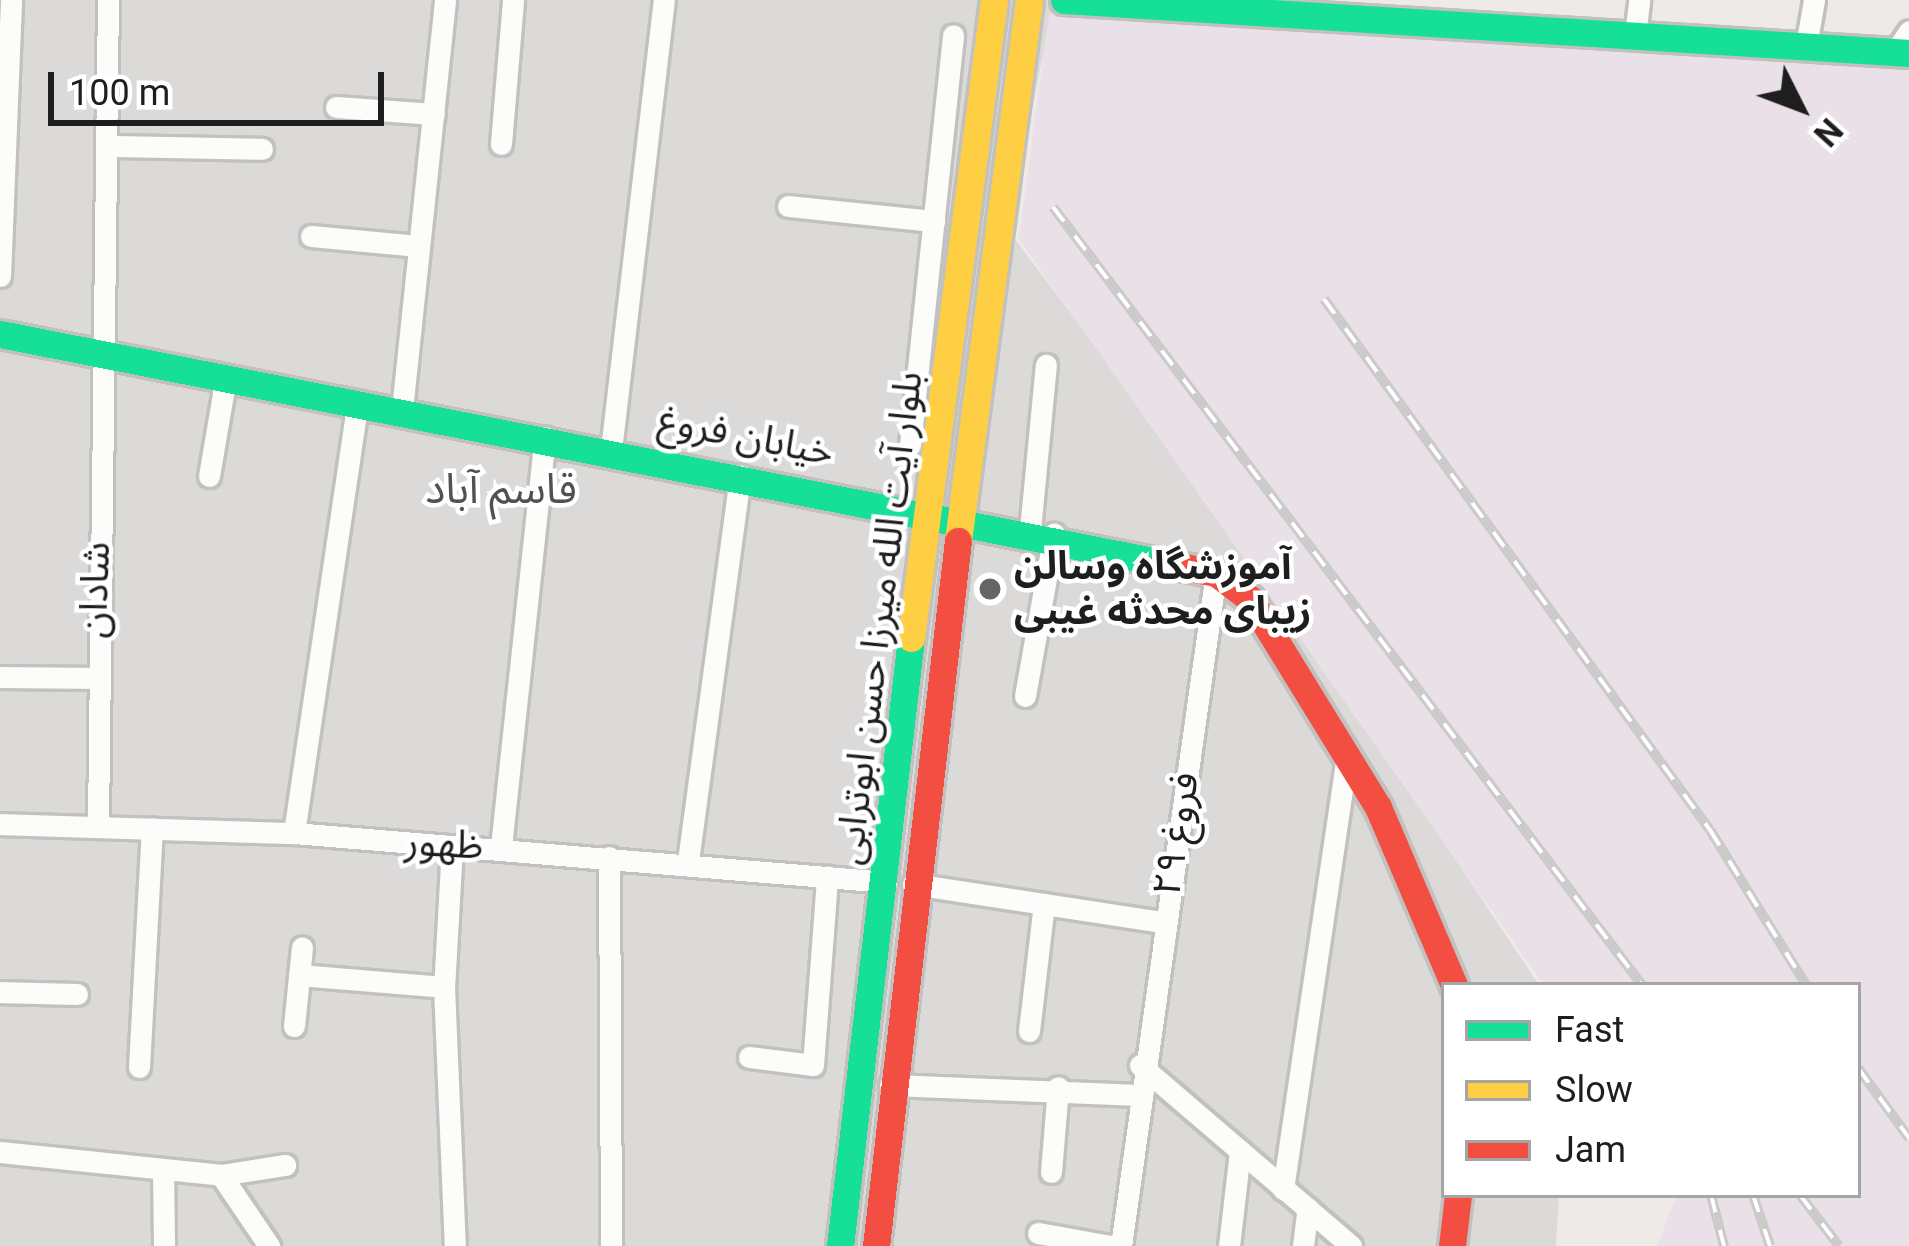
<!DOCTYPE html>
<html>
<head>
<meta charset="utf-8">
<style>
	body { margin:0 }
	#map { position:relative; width:1909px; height:1246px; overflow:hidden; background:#edeae7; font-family:Roboto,"Noto Sans Arabic",sans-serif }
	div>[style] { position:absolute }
	.residential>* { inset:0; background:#dcdad9 }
	.industrial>* { inset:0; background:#eae0e7 }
	.roads { filter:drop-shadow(3px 0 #c2c1bf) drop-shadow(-3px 0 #c2c1bf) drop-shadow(0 3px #c2c1bf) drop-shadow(0 -3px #c2c1bf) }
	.street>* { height:21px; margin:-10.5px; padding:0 10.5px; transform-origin:10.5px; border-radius:10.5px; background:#fcfcfb }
	.fast>* { height:27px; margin:-13.5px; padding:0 13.5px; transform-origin:13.5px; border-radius:13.5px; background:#16e098 }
	.slow>* { height:27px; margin:-13.5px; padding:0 13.5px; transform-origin:13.5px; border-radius:13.5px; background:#ffcf43 }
	.jam>* { height:27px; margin:-13.5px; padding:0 13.5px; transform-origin:13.5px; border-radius:13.5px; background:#f24e42 }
	.rail>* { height:10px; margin-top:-5px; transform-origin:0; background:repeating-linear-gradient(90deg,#fff 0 18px,#cacac9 0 36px); box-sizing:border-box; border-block:3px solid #cacac9 }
	.dots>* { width:33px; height:33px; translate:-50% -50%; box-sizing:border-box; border:6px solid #fff; border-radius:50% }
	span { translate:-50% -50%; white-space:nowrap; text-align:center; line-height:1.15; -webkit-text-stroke:9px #fff; paint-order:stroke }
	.street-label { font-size:39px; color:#1e1e1e }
	.poi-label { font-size:39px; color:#1e1e1e; font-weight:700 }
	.left { translate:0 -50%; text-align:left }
	.neighbourhood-label { font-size:42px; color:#515151 }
	.legend { position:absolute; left:1441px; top:982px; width:420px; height:216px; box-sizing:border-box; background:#fff; border:3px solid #a5a5a5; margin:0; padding:15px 21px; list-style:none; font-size:36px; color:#1e1e1e }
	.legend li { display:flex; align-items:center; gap:24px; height:60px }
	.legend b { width:60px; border:3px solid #a5a5a5 }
	.north { position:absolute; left:1741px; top:48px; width:120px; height:120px; -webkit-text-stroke:9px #fff; paint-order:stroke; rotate:132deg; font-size:33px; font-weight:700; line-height:48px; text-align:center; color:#1e1e1e }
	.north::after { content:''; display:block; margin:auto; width:42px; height:54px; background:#1e1e1e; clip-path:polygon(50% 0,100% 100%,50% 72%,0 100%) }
	.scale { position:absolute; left:48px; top:72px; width:336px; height:54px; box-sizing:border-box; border:6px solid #1e1e1e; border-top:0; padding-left:15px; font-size:36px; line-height:42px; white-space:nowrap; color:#1e1e1e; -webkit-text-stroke:9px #fff; paint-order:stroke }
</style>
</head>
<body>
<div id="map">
	<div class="residential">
		<div style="clip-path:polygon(0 0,1054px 0,1008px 230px,1247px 546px,1539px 985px,1444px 985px,1444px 1195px,1559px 1195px,1556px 1246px,0 1246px)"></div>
	</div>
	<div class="industrial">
		<div style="clip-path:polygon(1049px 15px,1909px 65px,1909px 1246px,1657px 1246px,1677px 1195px,1858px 1195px,1858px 985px,1544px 985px,1019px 239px)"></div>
	</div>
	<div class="roads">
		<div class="street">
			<div style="left:1635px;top:35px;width:35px;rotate:-83deg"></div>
			<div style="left:1806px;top:46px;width:47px;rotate:-80.1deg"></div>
			<div style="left:1895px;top:52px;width:25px;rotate:-56deg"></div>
			<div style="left:336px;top:107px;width:98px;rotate:4.1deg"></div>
			<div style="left:501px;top:144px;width:144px;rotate:-85.2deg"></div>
			<div style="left:111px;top:146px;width:151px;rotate:1.1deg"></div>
			<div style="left:788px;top:206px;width:147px;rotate:5.9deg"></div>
			<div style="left:311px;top:236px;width:108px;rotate:5.3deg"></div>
			<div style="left:0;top:276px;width:276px;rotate:-87.7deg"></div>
			<div style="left:402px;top:410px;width:412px;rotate:-84deg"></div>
			<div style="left:910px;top:445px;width:412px;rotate:-84deg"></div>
			<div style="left:611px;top:450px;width:453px;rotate:-83.3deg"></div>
			<div style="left:209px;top:476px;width:100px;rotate:-80.3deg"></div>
			<div style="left:1030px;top:530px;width:166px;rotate:-84.5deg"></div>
			<div style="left:0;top:677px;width:93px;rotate:0.6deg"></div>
			<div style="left:1025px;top:696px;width:165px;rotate:-79.9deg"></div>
			<div style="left:0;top:824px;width:294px;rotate:1.8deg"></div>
			<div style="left:294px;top:833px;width:594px;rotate:4.73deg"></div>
			<div style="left:98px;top:826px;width:826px;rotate:-89.31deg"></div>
			<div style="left:294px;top:833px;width:436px;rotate:-81.6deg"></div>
			<div style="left:452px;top:846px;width:141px;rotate:93.2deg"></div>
			<div style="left:444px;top:987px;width:259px;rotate:87.6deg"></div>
			<div style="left:501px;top:847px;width:412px;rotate:-83.9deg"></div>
			<div style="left:609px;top:857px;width:389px;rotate:89.7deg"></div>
			<div style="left:688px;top:861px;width:389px;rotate:-82.3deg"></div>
			<div style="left:913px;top:884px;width:252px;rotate:8.7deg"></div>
			<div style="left:299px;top:975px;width:145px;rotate:4.7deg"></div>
			<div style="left:0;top:992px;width:77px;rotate:1.5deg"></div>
			<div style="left:294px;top:1026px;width:79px;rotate:-84.2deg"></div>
			<div style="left:1029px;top:1031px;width:128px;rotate:-83.3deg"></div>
			<div style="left:749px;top:1057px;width:64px;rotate:7.1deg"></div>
			<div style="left:813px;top:1065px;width:189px;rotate:-85.7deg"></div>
			<div style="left:1140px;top:1065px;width:278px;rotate:40.6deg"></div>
			<div style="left:139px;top:1067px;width:239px;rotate:-86.9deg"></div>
			<div style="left:890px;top:1085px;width:245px;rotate:2.3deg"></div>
			<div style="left:0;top:1152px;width:222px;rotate:5.9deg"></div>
			<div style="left:221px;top:1175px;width:86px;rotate:55.9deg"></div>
			<div style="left:163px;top:1170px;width:76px;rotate:89.2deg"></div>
			<div style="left:1051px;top:1172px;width:85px;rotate:-85.3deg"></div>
			<div style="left:221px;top:1175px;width:65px;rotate:-8.9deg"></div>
			<div style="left:1283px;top:1189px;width:440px;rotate:-81.6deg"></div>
			<div style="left:1038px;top:1233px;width:73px;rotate:10.2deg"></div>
			<div style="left:1121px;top:1246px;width:680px;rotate:-81.97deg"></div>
			<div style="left:1229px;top:1246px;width:96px;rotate:-83.4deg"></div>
			<div style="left:1303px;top:1246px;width:38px;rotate:-83deg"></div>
		</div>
		<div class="fast">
			<div style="left:1064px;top:0;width:847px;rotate:3.59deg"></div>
			<div style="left:0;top:334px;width:1185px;rotate:11.14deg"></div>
			<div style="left:840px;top:1246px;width:612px;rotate:-83.34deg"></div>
		</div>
		<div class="slow">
			<div style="left:958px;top:541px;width:546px;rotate:-82.52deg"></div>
			<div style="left:911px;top:638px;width:643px;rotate:-82.59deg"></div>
		</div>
		<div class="jam">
			<div style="left:1163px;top:563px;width:54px;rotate:10.7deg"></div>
			<div style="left:1216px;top:573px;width:43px;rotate:37.4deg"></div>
			<div style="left:1250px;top:599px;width:244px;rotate:58.4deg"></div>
			<div style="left:1378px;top:807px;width:194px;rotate:66.9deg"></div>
			<div style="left:876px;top:1246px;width:710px;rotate:-83.37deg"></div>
			<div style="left:1452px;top:1246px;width:51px;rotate:-83.3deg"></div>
		</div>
	</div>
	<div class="rail">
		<div style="left:1053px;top:207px;width:976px;rotate:52.87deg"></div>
		<div style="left:1324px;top:299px;width:656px;rotate:53.99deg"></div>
		<div style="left:1710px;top:830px;width:182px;rotate:58.2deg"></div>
		<div style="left:1858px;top:1068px;width:87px;rotate:53.9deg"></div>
		<div style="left:1711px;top:1195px;width:53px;rotate:75.7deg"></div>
		<div style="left:1753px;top:1195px;width:54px;rotate:71.6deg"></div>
		<div style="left:1800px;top:1195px;width:64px;rotate:52.6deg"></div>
	</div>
	<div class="dots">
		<div style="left:990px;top:589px;background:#666564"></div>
	</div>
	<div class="street-label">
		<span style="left:746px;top:436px;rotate:11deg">خیابان فروغ</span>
		<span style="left:95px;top:590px;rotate:-88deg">شادان</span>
		<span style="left:879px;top:618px;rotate:-83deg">بلوار آیت الله میرزا حسن ابوترابی</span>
		<span style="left:1176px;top:834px;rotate:-81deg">فروغ ۲۹</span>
		<span style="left:444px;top:844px;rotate:3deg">ظهور</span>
	</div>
	<div class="poi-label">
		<span class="left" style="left:1014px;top:589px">آموزشگاه وسالن<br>زیبای محدثه غیبی</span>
	</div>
	<div class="neighbourhood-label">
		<span style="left:501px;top:489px">قاسم آباد</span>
	</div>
	<ul class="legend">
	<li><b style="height:15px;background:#16e098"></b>Fast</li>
	<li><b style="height:15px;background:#ffcf43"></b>Slow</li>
	<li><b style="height:15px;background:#f24e42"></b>Jam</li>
	</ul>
	<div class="north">N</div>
	<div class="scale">100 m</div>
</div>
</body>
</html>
